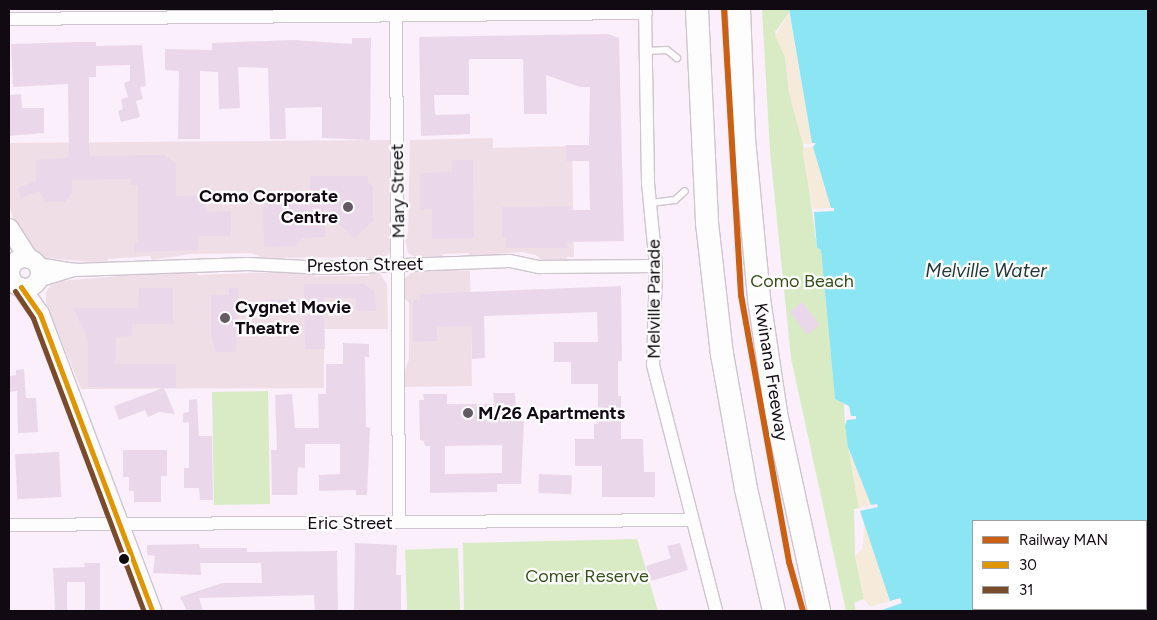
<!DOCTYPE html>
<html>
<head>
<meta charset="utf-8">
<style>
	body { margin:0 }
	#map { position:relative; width:1157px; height:620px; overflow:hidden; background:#faeffa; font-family:Figtree,sans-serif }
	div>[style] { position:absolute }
	.commercial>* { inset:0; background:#f0dee7 }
	.green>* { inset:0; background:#d8ebc5; transform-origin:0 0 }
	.sand>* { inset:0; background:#f6ebdb }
	.water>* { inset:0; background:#8be5f3 }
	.building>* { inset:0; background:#ead8ea; transform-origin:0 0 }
	.roads { filter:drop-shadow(1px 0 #cec5ce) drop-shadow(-1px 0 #cec5ce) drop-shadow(0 1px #cec5ce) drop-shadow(0 -1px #cec5ce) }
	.lane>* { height:6px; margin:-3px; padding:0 3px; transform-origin:3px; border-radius:3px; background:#fefdfe }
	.street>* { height:12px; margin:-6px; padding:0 6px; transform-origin:6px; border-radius:6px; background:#fefdfe }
	.secondary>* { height:18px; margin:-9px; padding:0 9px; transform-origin:9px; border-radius:9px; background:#fefdfe }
	.secondary>.ring { margin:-9px; padding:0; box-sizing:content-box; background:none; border:18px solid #fefdfe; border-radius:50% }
	.highway>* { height:22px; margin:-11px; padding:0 11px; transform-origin:11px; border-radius:11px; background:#fefdfe }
	.bus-1>* { height:5px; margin:-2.5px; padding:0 2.5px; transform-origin:2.5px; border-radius:2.5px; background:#e09602 }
	.bus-2>* { height:5px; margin:-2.5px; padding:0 2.5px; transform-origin:2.5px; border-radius:2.5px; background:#7a4b2a }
	.rail-1>* { height:6px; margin:-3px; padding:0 3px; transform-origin:3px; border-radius:3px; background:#cb6015 }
	.dots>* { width:14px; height:14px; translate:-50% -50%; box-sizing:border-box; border:2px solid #fff; border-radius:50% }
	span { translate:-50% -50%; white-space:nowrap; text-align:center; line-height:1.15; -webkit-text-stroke:4.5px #fff; paint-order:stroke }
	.street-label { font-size:18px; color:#120a12 }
	.poi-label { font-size:18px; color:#120a12; font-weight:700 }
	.right { translate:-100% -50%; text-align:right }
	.left { translate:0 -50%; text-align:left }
	.park-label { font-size:18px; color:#355019 }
	.water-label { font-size:19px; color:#1f3639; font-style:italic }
	.frame { position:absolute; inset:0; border:10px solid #120a12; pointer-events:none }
	.legend { position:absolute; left:972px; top:520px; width:175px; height:90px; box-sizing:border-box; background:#fff; border:1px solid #a09da0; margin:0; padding:6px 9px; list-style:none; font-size:15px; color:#120a12 }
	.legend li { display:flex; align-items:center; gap:10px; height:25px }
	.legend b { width:25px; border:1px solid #a09da0 }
</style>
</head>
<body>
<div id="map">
	<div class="commercial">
		<div style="clip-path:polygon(493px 138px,493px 148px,572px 146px,574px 257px,567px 257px,566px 262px,544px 262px,536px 255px,521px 252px,471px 256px,468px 253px,443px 254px,441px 258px,421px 260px,408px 253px,404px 233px,408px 233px,410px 140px)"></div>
		<div style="clip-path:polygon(390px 140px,393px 246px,391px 252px,378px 261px,367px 261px,366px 257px,264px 258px,251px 253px,190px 254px,152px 260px,150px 256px,108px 259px,107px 263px,44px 258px,36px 256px,18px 234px,9px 204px,9px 143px)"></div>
		<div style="clip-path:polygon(444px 269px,470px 271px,472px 386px,403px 387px,403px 376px,409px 359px,409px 303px,402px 295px,403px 280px,414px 270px)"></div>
		<div style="clip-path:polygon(193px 270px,198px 275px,307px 271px,313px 271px,314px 276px,369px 276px,369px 271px,378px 271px,387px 284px,388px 329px,324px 329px,324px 388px,81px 389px,46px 302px,46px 292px,51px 285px,59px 281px)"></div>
	</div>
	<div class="green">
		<div style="clip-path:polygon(762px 9px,789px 9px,789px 13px,775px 32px,785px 57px,789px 92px,803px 144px,817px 248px,821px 250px,835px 399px,844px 403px,845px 427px,859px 508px,854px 509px,855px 556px,864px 599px,854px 603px,856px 611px,846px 611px,791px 358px,770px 151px)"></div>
		<div style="left:268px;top:391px;width:113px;height:56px;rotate:89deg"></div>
		<div style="clip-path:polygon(637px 539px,658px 611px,464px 611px,463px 543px)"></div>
		<div style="left:458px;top:548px;width:63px;height:53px;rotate:88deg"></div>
	</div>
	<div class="sand">
		<div style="clip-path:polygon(789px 13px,812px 143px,803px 144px,789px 92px,785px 57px,775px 36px)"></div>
		<div style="clip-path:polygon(813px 147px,831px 208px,813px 209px,803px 156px,803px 148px)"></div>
		<div style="clip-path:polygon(848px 447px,871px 505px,859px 508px)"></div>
		<div style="clip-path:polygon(864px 522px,890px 601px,870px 607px,864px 599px,855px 556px,863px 548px)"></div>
	</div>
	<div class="water">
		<div style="clip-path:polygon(evenodd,789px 9px,1148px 9px,1148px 611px,879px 611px,902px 603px,900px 598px,890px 601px,860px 511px,878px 507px,877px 504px,871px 505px,848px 447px,845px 426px,847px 420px,856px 419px,856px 416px,851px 416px,849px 406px,835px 399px,821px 250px,817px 248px,814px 212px,834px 211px,834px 208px,831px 208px,813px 147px,816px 143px,812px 143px,789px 9px,973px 521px,1146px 521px,1146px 609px,973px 609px,973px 521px)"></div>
	</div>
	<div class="building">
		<div style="clip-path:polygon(608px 34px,619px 38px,624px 241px,567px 242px,568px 248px,506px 248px,506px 237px,502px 237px,502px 207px,571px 206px,571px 210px,590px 210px,589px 161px,566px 161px,566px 145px,589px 145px,590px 87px,580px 87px,546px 75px,547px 114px,524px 114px,523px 59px,469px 59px,469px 95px,434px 95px,435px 115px,470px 114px,470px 134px,421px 136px,419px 37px)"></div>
		<div style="clip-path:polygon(352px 38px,371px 38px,370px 140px,322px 138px,322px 107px,285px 108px,286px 139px,270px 139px,268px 68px,238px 67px,240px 108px,219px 109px,218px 72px,200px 71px,200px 139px,178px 139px,179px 71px,165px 70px,165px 49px,212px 50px,212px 43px,293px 40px,352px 44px)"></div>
		<div style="clip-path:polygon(77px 42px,96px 42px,96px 46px,142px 45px,146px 86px,140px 87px,143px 99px,136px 101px,140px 117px,121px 122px,118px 111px,123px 109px,121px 99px,128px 97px,124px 83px,130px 81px,130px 65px,96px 66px,96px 77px,89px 77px,89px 156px,165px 155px,176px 164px,176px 196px,205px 195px,206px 212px,231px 211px,231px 236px,198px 236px,199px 250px,135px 252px,135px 243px,138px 243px,138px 185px,131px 185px,131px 179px,72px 180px,72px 193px,65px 202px,45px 202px,39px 191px,21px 198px,17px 188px,36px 181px,36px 160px,69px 157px,68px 84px,13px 87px,11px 44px)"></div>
		<div style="clip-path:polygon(21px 94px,22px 108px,44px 108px,44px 133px,9px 136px,9px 95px)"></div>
		<div style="clip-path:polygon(452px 160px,473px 160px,474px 238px,432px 239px,432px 209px,420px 209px,420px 173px,452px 172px)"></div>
		<div style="clip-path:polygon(310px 176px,368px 176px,368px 182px,373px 187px,373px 221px,354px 239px,325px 209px,325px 237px,303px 238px,295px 246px,264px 247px,263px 201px,310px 200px)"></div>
		<div style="clip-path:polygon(304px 284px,365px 284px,375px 293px,376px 311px,356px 311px,356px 298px,324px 298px,325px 349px,305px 349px,304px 315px,267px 316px,266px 300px,304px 299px)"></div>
		<div style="clip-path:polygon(621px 286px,622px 361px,618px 361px,618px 396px,621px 396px,621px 439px,643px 439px,644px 472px,655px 472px,655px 497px,602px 497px,602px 466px,575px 466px,575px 439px,594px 439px,594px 424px,598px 424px,598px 384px,571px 384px,571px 362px,554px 362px,554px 342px,598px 342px,597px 312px,484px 316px,485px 358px,472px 359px,471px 326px,437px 327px,437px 341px,413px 342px,413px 300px,420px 300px,420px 294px)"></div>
		<div style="clip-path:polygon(139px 288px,173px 288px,173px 324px,132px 324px,132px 336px,116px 337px,115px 364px,176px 364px,176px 388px,164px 388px,175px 414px,159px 412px,148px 417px,145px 410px,119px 420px,114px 406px,163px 388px,88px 387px,88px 340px,73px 308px,138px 308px)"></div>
		<div style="clip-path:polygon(229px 288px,238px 288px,236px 352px,216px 352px,211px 336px,211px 295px,229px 295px)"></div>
		<div style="left:802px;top:302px;width:29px;height:16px;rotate:52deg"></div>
		<div style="clip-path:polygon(343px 343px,369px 344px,369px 357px,365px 357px,366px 427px,370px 428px,367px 495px,356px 495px,356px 490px,319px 491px,319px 475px,340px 474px,340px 444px,305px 444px,305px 468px,298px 467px,297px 495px,272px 495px,271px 450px,277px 450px,275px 395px,292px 394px,295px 428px,319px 428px,318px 394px,326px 394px,326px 364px,343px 364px)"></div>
		<div style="clip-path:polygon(24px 369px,26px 398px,36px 398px,38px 432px,18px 433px,17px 391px,9px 392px,9px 376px,16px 375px,16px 370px)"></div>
		<div style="clip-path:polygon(evenodd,493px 393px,515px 393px,516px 421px,524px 421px,521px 484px,497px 484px,497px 492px,430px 493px,430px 446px,425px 446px,424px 441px,420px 440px,419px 400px,424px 400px,423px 394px,447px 394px,447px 404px,494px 404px,493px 393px,502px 445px,502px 473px,445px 474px,445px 446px,502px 445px)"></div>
		<div style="clip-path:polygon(197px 399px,199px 436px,212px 436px,213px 500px,200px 500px,199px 488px,184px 488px,184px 468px,189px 468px,189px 422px,183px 423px,183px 413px,189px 412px,189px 400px)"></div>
		<div style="clip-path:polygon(123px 450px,167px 450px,167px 476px,161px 476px,161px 502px,134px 502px,134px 491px,129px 491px,129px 477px,123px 477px)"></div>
		<div style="left:59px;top:452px;width:45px;height:44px;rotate:87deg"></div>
		<div style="left:539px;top:474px;width:33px;height:19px;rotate:2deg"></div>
		<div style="clip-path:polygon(355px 543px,397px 545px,396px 575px,401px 575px,401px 611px,354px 611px)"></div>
		<div style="clip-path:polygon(680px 543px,688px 570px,651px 581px,646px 566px,671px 558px,667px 546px)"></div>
		<div style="clip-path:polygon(199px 544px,200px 548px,247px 548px,247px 552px,337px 551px,338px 611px,315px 611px,314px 595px,199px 598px,203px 611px,187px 611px,180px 597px,222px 583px,262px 583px,261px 563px,200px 563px,201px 575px,153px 573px,155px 556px,147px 555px,147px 545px)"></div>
		<div style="clip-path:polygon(84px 563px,100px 563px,100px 611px,85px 611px,85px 582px,67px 582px,67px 611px,55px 611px,53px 568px,85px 567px)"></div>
	</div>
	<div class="roads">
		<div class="lane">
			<div style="left:647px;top:51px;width:20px;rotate:-3deg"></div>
			<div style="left:667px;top:50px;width:13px;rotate:39deg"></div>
			<div style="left:651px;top:203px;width:24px;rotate:-7deg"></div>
			<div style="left:675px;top:200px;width:13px;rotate:-42deg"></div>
		</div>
		<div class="street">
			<div style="left:645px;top:9px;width:174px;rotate:89deg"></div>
			<div style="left:648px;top:183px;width:83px;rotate:84.5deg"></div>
			<div style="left:656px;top:266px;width:99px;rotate:91.7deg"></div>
			<div style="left:653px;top:365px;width:254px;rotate:75.6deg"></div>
			<div style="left:396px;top:10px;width:512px;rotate:89.66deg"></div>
			<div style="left:9px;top:19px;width:637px;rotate:-0.54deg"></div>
			<div style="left:9px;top:264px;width:3px"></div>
			<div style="left:37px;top:264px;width:38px;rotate:9deg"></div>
			<div style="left:75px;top:270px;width:173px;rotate:-2deg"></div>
			<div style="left:248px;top:264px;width:77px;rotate:3deg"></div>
			<div style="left:325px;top:268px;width:185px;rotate:-2.2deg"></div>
			<div style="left:510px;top:261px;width:30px;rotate:12deg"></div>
			<div style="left:539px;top:267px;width:117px;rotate:-0.5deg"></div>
			<div style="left:9px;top:278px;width:2px"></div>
			<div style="left:38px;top:281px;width:39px;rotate:-17deg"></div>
			<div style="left:9px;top:525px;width:683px;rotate:-0.42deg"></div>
		</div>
		<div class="secondary">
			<div style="left:9px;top:228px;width:37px;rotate:57deg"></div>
			<div class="ring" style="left:10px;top:258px;width:12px;height:12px"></div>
			<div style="left:21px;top:287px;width:33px;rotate:55deg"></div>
			<div style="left:40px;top:314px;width:317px;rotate:69.3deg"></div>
		</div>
		<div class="highway">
			<div style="left:697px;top:9px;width:214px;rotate:87.3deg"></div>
			<div style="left:707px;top:223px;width:132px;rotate:83.5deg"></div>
			<div style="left:722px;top:354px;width:137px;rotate:79.9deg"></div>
			<div style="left:746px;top:489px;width:125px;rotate:77.1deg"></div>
			<div style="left:739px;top:9px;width:130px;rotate:87.8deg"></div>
			<div style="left:744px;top:139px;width:161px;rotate:84.6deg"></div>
			<div style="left:759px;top:299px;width:115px;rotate:81.5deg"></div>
			<div style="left:776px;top:413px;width:203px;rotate:77.7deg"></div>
		</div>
	</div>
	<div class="bus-1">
		<div style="left:21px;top:287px;width:33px;rotate:55deg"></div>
		<div style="left:40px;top:314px;width:317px;rotate:69.3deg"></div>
	</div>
	<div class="bus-2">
		<div style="left:15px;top:291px;width:32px;rotate:56deg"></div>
		<div style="left:33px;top:318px;width:313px;rotate:69.3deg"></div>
	</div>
	<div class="rail-1">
		<div style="left:724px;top:9px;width:287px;rotate:86.6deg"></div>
		<div style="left:741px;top:295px;width:271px;rotate:79.8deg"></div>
		<div style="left:789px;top:562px;width:51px;rotate:74.1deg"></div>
	</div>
	<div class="dots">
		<div style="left:348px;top:207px;background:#635a63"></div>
		<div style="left:225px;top:318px;background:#635a63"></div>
		<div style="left:468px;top:413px;background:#635a63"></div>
		<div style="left:124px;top:559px;background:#120a12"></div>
	</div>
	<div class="street-label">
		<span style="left:398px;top:191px;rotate:-91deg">Mary Street</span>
		<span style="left:365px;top:265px;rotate:-1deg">Preston Street</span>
		<span style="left:654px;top:299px;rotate:-90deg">Melville Parade</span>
		<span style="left:771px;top:372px;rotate:81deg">Kwinana Freeway</span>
		<span style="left:350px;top:523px">Eric Street</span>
	</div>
	<div class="poi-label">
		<span class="right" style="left:338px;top:207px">Como Corporate<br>Centre</span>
		<span class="left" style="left:235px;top:318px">Cygnet Movie<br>Theatre</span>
		<span class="left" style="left:478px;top:413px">M/26 Apartments</span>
	</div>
	<div class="park-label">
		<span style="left:802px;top:281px">Como Beach</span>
		<span style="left:587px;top:576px">Comer Reserve</span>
	</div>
	<div class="water-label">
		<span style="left:986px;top:271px">Melville Water</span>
	</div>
	<div class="frame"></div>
	<ul class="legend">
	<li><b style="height:6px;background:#cb6015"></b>Railway MAN</li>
	<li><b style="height:6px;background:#e09602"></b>30</li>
	<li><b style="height:6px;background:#7a4b2a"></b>31</li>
	</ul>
</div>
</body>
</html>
